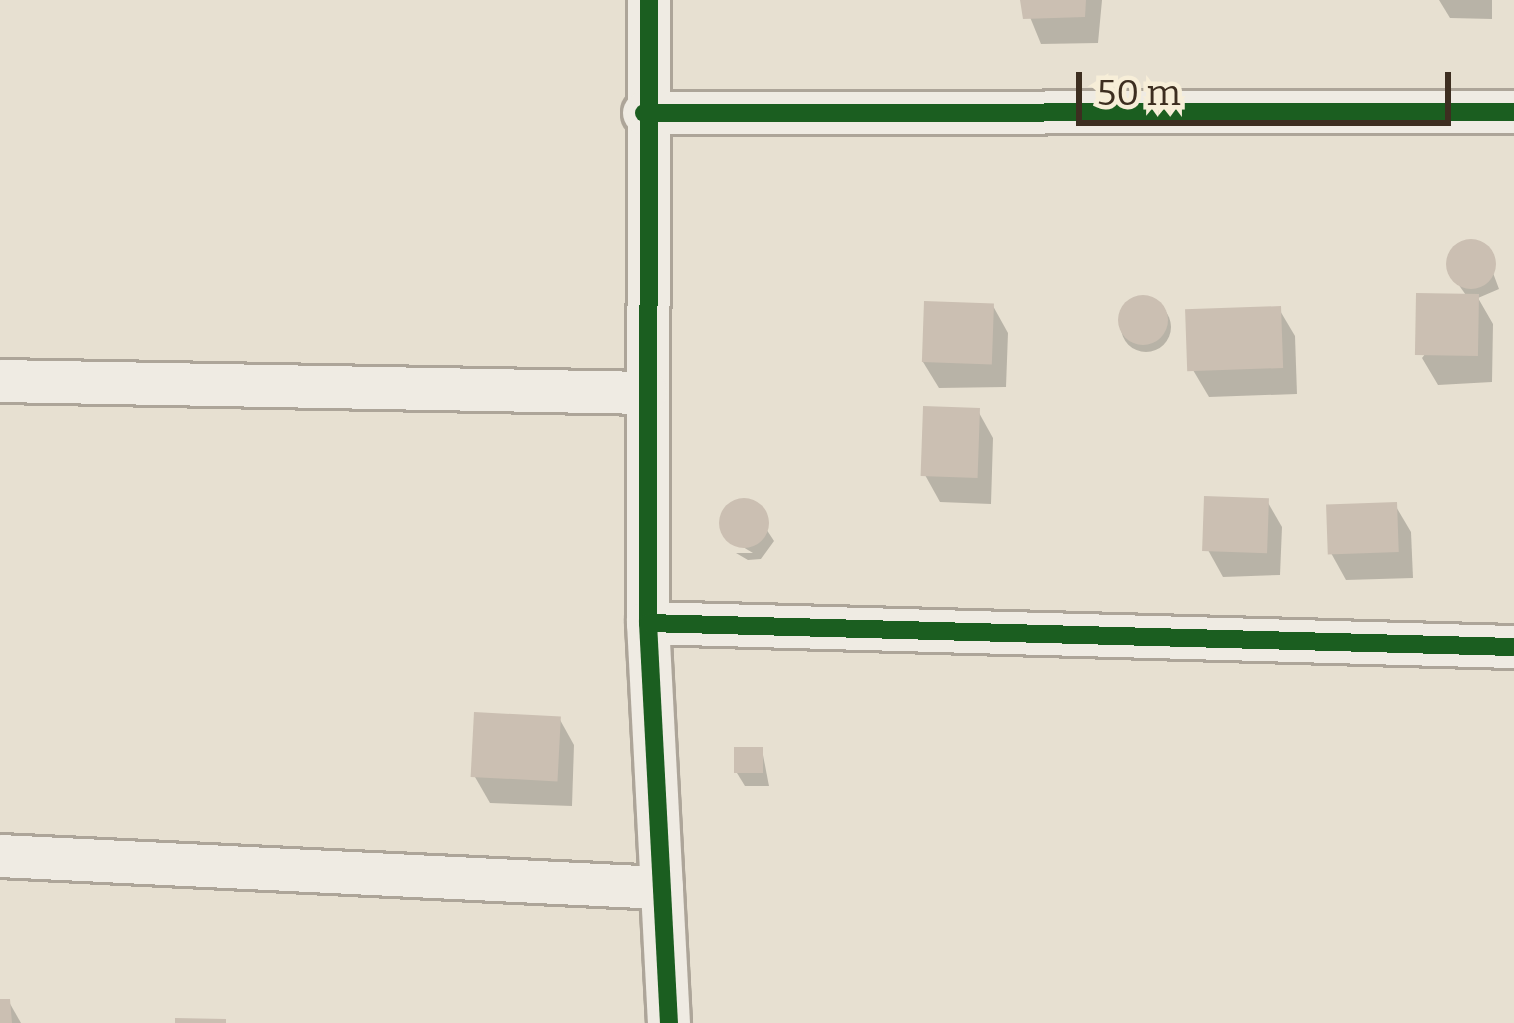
<!DOCTYPE html>
<html>
<head>
<meta charset="utf-8">
<style>
	body { margin:0 }
	#map { position:relative; width:1514px; height:1023px; overflow:hidden; background:#e7e0d1; font-family:Bitter,serif }
	div>[style] { position:absolute }
	.shadow>* { inset:0; background:#0003 }
	.round { border-radius:50% }
	.building>* { inset:0; background:#cbbfb2; transform-origin:0 0 }
	.roads { filter:drop-shadow(3px 0 #ada599) drop-shadow(-3px 0 #ada599) drop-shadow(0 3px #ada599) drop-shadow(0 -3px #ada599) }
	.street>* { height:42px; margin:-21px; padding:0 21px; transform-origin:21px; border-radius:21px; background:#efebe3 }
	.cycleway>* { height:18px; margin:-9px; padding:0 9px; transform-origin:9px; border-radius:9px; background:#1b5e20 }
	span { translate:-50% -50%; white-space:nowrap; text-align:center; line-height:1.15; -webkit-text-stroke:9px #f7eed8; paint-order:stroke }
	.scale { position:absolute; left:1076px; top:72px; width:375px; height:54px; box-sizing:border-box; border:6px solid #3d2e20; border-top:0; padding-left:15px; font-size:36px; line-height:42px; white-space:nowrap; color:#3d2e20; -webkit-text-stroke:9px #f7eed8; paint-order:stroke }
</style>
</head>
<body>
<div id="map">
	<div class="shadow">
		<div style="clip-path:polygon(1023px 0,1102px 0,1098px 43px,1041px 44px)"></div>
		<div style="clip-path:polygon(1439px 0,1492px 0,1492px 19px,1450px 18px)"></div>
		<div style="clip-path:polygon(1470px 242px,1483px 246px,1499px 289px,1478px 298px,1493px 324px,1492px 382px,1438px 385px,1422px 358px,1468px 298px,1451px 274px,1451px 254px)"></div>
		<div class="round" style="left:1121px;top:302px;width:50px;height:50px"></div>
		<div style="clip-path:polygon(993px 306px,1008px 333px,1006px 387px,939px 388px,923px 362px)"></div>
		<div style="clip-path:polygon(1279px 309px,1295px 336px,1297px 394px,1209px 397px,1193px 370px)"></div>
		<div style="clip-path:polygon(978px 411px,993px 438px,991px 504px,940px 502px,925px 475px)"></div>
		<div style="clip-path:polygon(1267px 501px,1282px 527px,1280px 575px,1223px 577px,1208px 550px)"></div>
		<div style="clip-path:polygon(736px 503px,749px 503px,774px 541px,761px 559px,748px 560px,736px 553px,753px 553px,728px 538px,723px 520px)"></div>
		<div style="clip-path:polygon(1395px 505px,1411px 532px,1413px 578px,1346px 580px,1331px 553px)"></div>
		<div style="clip-path:polygon(559px 718px,574px 745px,572px 806px,490px 803px,475px 777px)"></div>
		<div style="clip-path:polygon(762px 750px,769px 786px,745px 786px,737px 773px)"></div>
		<div style="clip-path:polygon(0 1002px,9px 1002px,21px 1023px,0 1023px)"></div>
	</div>
	<div class="building">
		<div style="clip-path:polygon(1020px 0,1086px 0,1085px 17px,1023px 19px)"></div>
		<div class="round" style="left:1446px;top:239px;width:50px;height:50px"></div>
		<div style="left:1479px;top:294px;width:62px;height:63px;rotate:91deg"></div>
		<div class="round" style="left:1118px;top:295px;width:50px;height:50px"></div>
		<div style="left:924px;top:301px;width:70px;height:61px;rotate:2deg"></div>
		<div style="left:1281px;top:306px;width:62px;height:96px;rotate:88deg"></div>
		<div style="left:980px;top:408px;width:70px;height:57px;rotate:92deg"></div>
		<div style="left:1204px;top:496px;width:65px;height:55px;rotate:2deg"></div>
		<div class="round" style="left:719px;top:498px;width:50px;height:50px"></div>
		<div style="left:1397px;top:502px;width:50px;height:71px;rotate:88deg"></div>
		<div style="left:474px;top:712px;width:87px;height:65px;rotate:3deg"></div>
		<div style="left:763px;top:747px;width:26px;height:29px;rotate:90deg"></div>
		<div style="clip-path:polygon(0 999px,10px 999px,12px 1023px,0 1023px)"></div>
		<div style="clip-path:polygon(175px 1018px,226px 1019px,226px 1023px,175px 1023px)"></div>
	</div>
	<div class="roads">
		<div class="street">
			<div style="left:649px;top:0;width:623px;rotate:90.09deg"></div>
			<div style="left:648px;top:623px;width:401px;rotate:87deg"></div>
			<div style="left:644px;top:113px;width:870px;rotate:-0.07deg"></div>
			<div style="left:0;top:381px;width:646px;rotate:1.06deg"></div>
			<div style="left:648px;top:623px;width:866px;rotate:1.59deg"></div>
			<div style="left:0;top:856px;width:663px;rotate:2.77deg"></div>
		</div>
	</div>
	<div class="cycleway">
		<div style="left:649px;top:0;width:623px;rotate:90.09deg"></div>
		<div style="left:648px;top:623px;width:401px;rotate:87deg"></div>
		<div style="left:644px;top:113px;width:870px;rotate:-0.07deg"></div>
		<div style="left:648px;top:623px;width:866px;rotate:1.59deg"></div>
	</div>
	<div class="scale">50 m</div>
</div>
</body>
</html>
